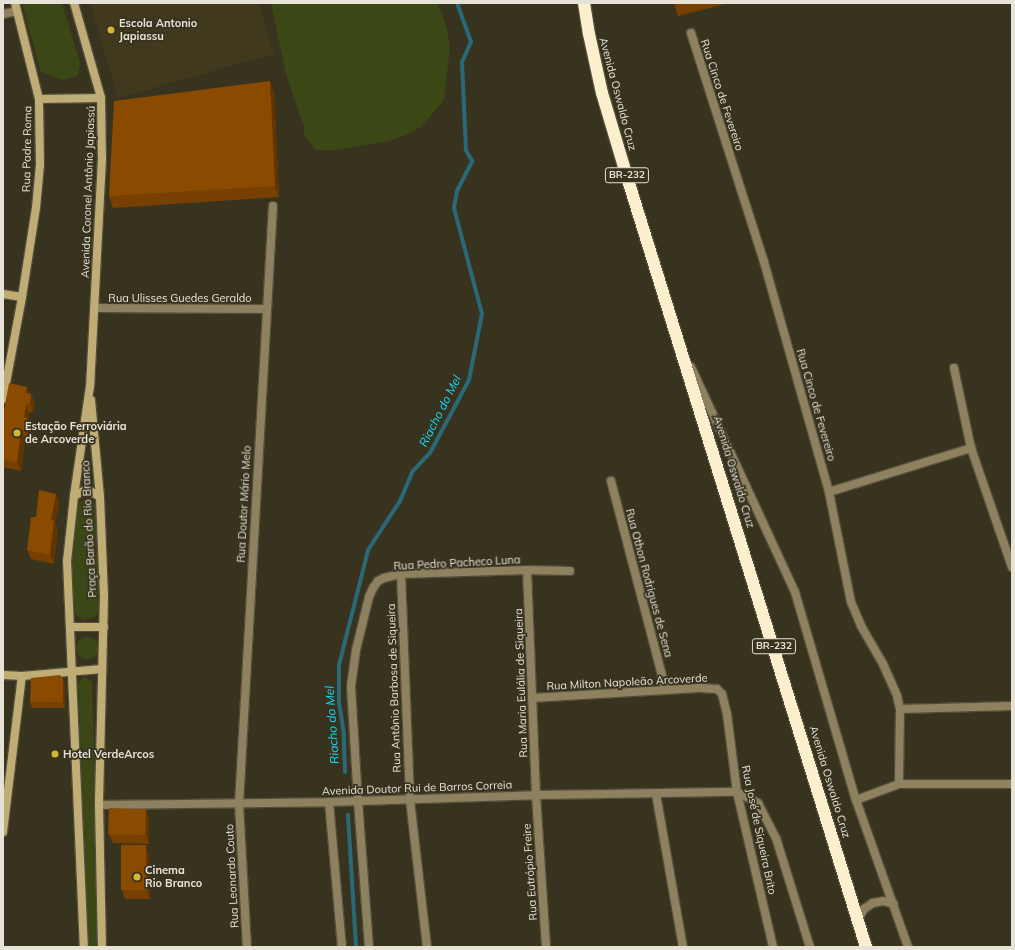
<!DOCTYPE html>
<html>
<head>
<meta charset="utf-8">
<style>
	body { margin:0 }
	#map { position:relative; width:1015px; height:950px; overflow:hidden; background:#38331f; font-family:Mulish,sans-serif }
	div>[style] { position:absolute }
	.built>* { inset:0; background:#40391e }
	.green>* { inset:0; background:#3b4715 }
	.round { border-radius:50% }
	.stream>* { height:4px; margin:-2px; padding:0 2px; transform-origin:2px; border-radius:2px; background:#2a6978 }
	.roads { filter:drop-shadow(1px 0 #544f3c) drop-shadow(-1px 0 #544f3c) drop-shadow(0 1px #544f3c) drop-shadow(0 -1px #544f3c) }
	.street>* { height:8px; margin:-4px; padding:0 4px; transform-origin:4px; border-radius:4px; background:#8d815f }
	.secondary>* { height:8px; margin:-4px; padding:0 4px; transform-origin:4px; border-radius:4px; background:#c0ad75 }
	.highway>* { height:12px; margin:-6px; padding:0 6px; transform-origin:6px; border-radius:6px; background:#fbefce }
	.wall>* { inset:0; background:#774000 }
	.shaded-wall>* { inset:0; background:#613400 }
	.building>* { inset:0; background:#8a4b00; transform-origin:0 0 }
	.dots>* { width:11px; height:11px; translate:-50% -50%; box-sizing:border-box; border:2px solid #38331f; border-radius:50% }
	span { translate:-50% -50%; white-space:nowrap; text-align:center; line-height:1.15; -webkit-text-stroke:3.5px #38331f; paint-order:stroke }
	.shield-label span { padding:1px 3px; background:#38331f; border:1px solid; border-radius:3px; -webkit-text-stroke-width:0 }
	.shield-label { font-size:10px; color:#e6e3d6; font-weight:700 }
	.poi-label { font-size:11px; color:#e6e3d6; font-weight:700 }
	.left { translate:0 -50%; text-align:left }
	.street-label { font-size:11px; color:#e6e3d6 }
	.water-label { font-size:12px; color:#16d9fe; font-style:italic }
	.frame { position:absolute; inset:0; border:4px solid #e6e3d6; pointer-events:none }
</style>
</head>
<body>
<div id="map">
	<div class="built">
		<div style="clip-path:polygon(90px 3px,259px 3px,274px 54px,118px 98px)"></div>
	</div>
	<div class="green">
		<div style="clip-path:polygon(22px 3px,62px 3px,80px 63px,78px 76px,61px 80px,41px 72px)"></div>
		<div style="clip-path:polygon(271px 3px,436px 3px,442px 12px,447px 29px,450px 47px,444px 100px,421px 127px,406px 135px,389px 141px,335px 150px,316px 150px,304px 135px,304px 127px,286px 74px)"></div>
		<div style="clip-path:polygon(85px 499px,94px 501px,97px 508px,99px 611px,93px 618px,84px 620px,77px 616px,73px 608px,72px 565px,78px 505px)"></div>
		<div class="round" style="left:76px;top:637px;width:22px;height:22px"></div>
		<div style="clip-path:polygon(85px 677px,92px 682px,100px 947px,88px 947px,78px 683px)"></div>
	</div>
	<div class="stream">
		<div style="left:345px;top:772px;width:38px;rotate:-92deg"></div>
		<div style="left:344px;top:734px;width:30px;rotate:-99deg"></div>
		<div style="left:339px;top:704px;width:39px;rotate:-90deg"></div>
		<div style="left:339px;top:665px;width:119px;rotate:-75.8deg"></div>
		<div style="left:368px;top:550px;width:59px;rotate:-56.9deg"></div>
		<div style="left:400px;top:501px;width:33px;rotate:-67deg"></div>
		<div style="left:413px;top:471px;width:25px;rotate:-47deg"></div>
		<div style="left:430px;top:453px;width:83px;rotate:-61.9deg"></div>
		<div style="left:469px;top:380px;width:67px;rotate:-78.9deg"></div>
		<div style="left:482px;top:314px;width:110px;rotate:-104.8deg"></div>
		<div style="left:454px;top:208px;width:17px;rotate:-80deg"></div>
		<div style="left:457px;top:191px;width:34px;rotate:-63deg"></div>
		<div style="left:472px;top:161px;width:13px;rotate:-119deg"></div>
		<div style="left:466px;top:150px;width:88px;rotate:-92.6deg"></div>
		<div style="left:462px;top:62px;width:22px;rotate:-66deg"></div>
		<div style="left:471px;top:42px;width:41px;rotate:-109.7deg"></div>
		<div style="left:348px;top:815px;width:132px;rotate:86.5deg"></div>
	</div>
	<div class="roads">
		<div class="street">
			<div style="left:3px;top:14px;width:14px;rotate:-12deg"></div>
			<div style="left:691px;top:33px;width:240px;rotate:72.3deg"></div>
			<div style="left:764px;top:262px;width:239px;rotate:74.2deg"></div>
			<div style="left:829px;top:492px;width:112px;rotate:78.7deg"></div>
			<div style="left:851px;top:602px;width:26px;rotate:67deg"></div>
			<div style="left:861px;top:626px;width:44px;rotate:59.9deg"></div>
			<div style="left:883px;top:664px;width:35px;rotate:66deg"></div>
			<div style="left:897px;top:696px;width:13px;rotate:77deg"></div>
			<div style="left:900px;top:709px;width:75px;rotate:90.8deg"></div>
			<div style="left:95px;top:308px;width:171px;rotate:0.3deg"></div>
			<div style="left:691px;top:367px;width:248px;rotate:65.2deg"></div>
			<div style="left:795px;top:592px;width:217px;rotate:73.7deg"></div>
			<div style="left:856px;top:800px;width:156px;rotate:70.5deg"></div>
			<div style="left:954px;top:368px;width:82px;rotate:78deg"></div>
			<div style="left:971px;top:448px;width:126px;rotate:71deg"></div>
			<div style="left:611px;top:481px;width:216px;rotate:75.3deg"></div>
			<div style="left:829px;top:492px;width:149px;rotate:-17.2deg"></div>
			<div style="left:527px;top:570px;width:225px;rotate:87.7deg"></div>
			<div style="left:536px;top:795px;width:152px;rotate:86.2deg"></div>
			<div style="left:401px;top:574px;width:226px;rotate:87.7deg"></div>
			<div style="left:410px;top:800px;width:148px;rotate:83.4deg"></div>
			<div style="left:532px;top:698px;width:167px;rotate:-3.4deg"></div>
			<div style="left:699px;top:688px;width:18px;rotate:3deg"></div>
			<div style="left:717px;top:689px;width:7px;rotate:45deg"></div>
			<div style="left:722px;top:694px;width:21px;rotate:76deg"></div>
			<div style="left:727px;top:714px;width:79px;rotate:82.7deg"></div>
			<div style="left:737px;top:792px;width:159px;rotate:76.9deg"></div>
			<div style="left:900px;top:709px;width:112px;rotate:-1.5deg"></div>
			<div style="left:656px;top:794px;width:155px;rotate:80deg"></div>
			<div style="left:856px;top:800px;width:46px;rotate:-20.4deg"></div>
			<div style="left:899px;top:784px;width:113px"></div>
			<div style="left:329px;top:802px;width:146px;rotate:84.9deg"></div>
			<div style="left:99px;top:805px;width:230px;rotate:-0.7deg"></div>
			<div style="left:329px;top:802px;width:207px;rotate:-1.9deg"></div>
			<div style="left:536px;top:795px;width:201px;rotate:-0.9deg"></div>
			<div style="left:737px;top:792px;width:24px;rotate:28deg"></div>
			<div style="left:758px;top:803px;width:39px;rotate:63deg"></div>
			<div style="left:776px;top:838px;width:114px;rotate:72.7deg"></div>
			<div style="left:858px;top:919px;width:12px;rotate:-59deg"></div>
			<div style="left:864px;top:909px;width:11px;rotate:-34deg"></div>
			<div style="left:873px;top:903px;width:10px;rotate:-11deg"></div>
			<div style="left:883px;top:901px;width:11px;rotate:15deg"></div>
			<div style="left:247px;top:947px;width:143px;rotate:-93.2deg"></div>
			<div style="left:239px;top:804px;width:599px;rotate:-86.75deg"></div>
			<div style="left:369px;top:947px;width:146px;rotate:-94.3deg"></div>
			<div style="left:358px;top:801px;width:115px;rotate:-93.5deg"></div>
			<div style="left:351px;top:686px;width:36px;rotate:-82deg"></div>
			<div style="left:356px;top:650px;width:55px;rotate:-76.2deg"></div>
			<div style="left:369px;top:597px;width:10px;rotate:-66deg"></div>
			<div style="left:373px;top:588px;width:9px;rotate:-54deg"></div>
			<div style="left:378px;top:581px;width:7px;rotate:-27deg"></div>
			<div style="left:384px;top:578px;width:17px;rotate:-13deg"></div>
			<div style="left:401px;top:574px;width:126px;rotate:-1.8deg"></div>
			<div style="left:527px;top:570px;width:43px;rotate:1.3deg"></div>
		</div>
		<div class="secondary">
			<div style="left:74px;top:3px;width:99px;rotate:74.1deg"></div>
			<div style="left:101px;top:98px;width:61px;rotate:89.1deg"></div>
			<div style="left:102px;top:159px;width:227px;rotate:93deg"></div>
			<div style="left:90px;top:386px;width:111px;rotate:98.3deg"></div>
			<div style="left:74px;top:496px;width:65px;rotate:96.1deg"></div>
			<div style="left:67px;top:561px;width:386px;rotate:87.5deg"></div>
			<div style="left:39px;top:99px;width:62px;rotate:-0.9deg"></div>
			<div style="left:3px;top:294px;width:19px;rotate:9deg"></div>
			<div style="left:3px;top:399px;width:104px;rotate:-79.4deg"></div>
			<div style="left:22px;top:297px;width:90px;rotate:-81.1deg"></div>
			<div style="left:36px;top:208px;width:43px;rotate:-84.7deg"></div>
			<div style="left:40px;top:165px;width:66px;rotate:-90.9deg"></div>
			<div style="left:39px;top:99px;width:99px;rotate:-104deg"></div>
			<div style="left:91px;top:400px;width:97px;rotate:84.7deg"></div>
			<div style="left:100px;top:497px;width:100px;rotate:87.7deg"></div>
			<div style="left:104px;top:597px;width:208px;rotate:91.4deg"></div>
			<div style="left:99px;top:805px;width:142px;rotate:88.8deg"></div>
			<div style="left:74px;top:496px;width:15px;rotate:-28deg"></div>
			<div style="left:87px;top:489px;width:15px;rotate:32deg"></div>
			<div style="left:71px;top:627px;width:33px"></div>
			<div style="left:3px;top:675px;width:19px;rotate:3deg"></div>
			<div style="left:22px;top:676px;width:80px;rotate:-5deg"></div>
			<div style="left:3px;top:832px;width:157px;rotate:-83.1deg"></div>
		</div>
		<div class="highway">
			<div style="left:584px;top:3px;width:31px;rotate:81deg"></div>
			<div style="left:589px;top:34px;width:60px;rotate:77.6deg"></div>
			<div style="left:602px;top:93px;width:91px;rotate:73.4deg"></div>
			<div style="left:628px;top:180px;width:803px;rotate:72.76deg"></div>
		</div>
	</div>
	<div class="wall">
		<div style="clip-path:polygon(674px 3px,729px 3px,678px 16px)"></div>
		<div style="clip-path:polygon(274px 92px,279px 197px,113px 208px,109px 196px)"></div>
		<div style="clip-path:polygon(27px 387px,29px 393px,31px 394px,35px 403px,33px 412px,29px 413px,28px 421px,30px 427px,29px 439px,25px 439px,21px 471px,3px 467px,3px 416px)"></div>
		<div style="clip-path:polygon(56px 494px,59px 503px,55px 523px,58px 529px,54px 564px,31px 559px,27px 550px)"></div>
		<div style="clip-path:polygon(63px 679px,65px 685px,65px 708px,32px 708px,30px 702px)"></div>
		<div style="clip-path:polygon(146px 809px,149px 818px,149px 844px,113px 843px,109px 834px)"></div>
		<div style="clip-path:polygon(149px 854px,150px 899px,125px 899px,122px 890px)"></div>
	</div>
	<div class="shaded-wall">
		<div style="clip-path:polygon(270px 81px,274px 92px,279px 197px,275px 186px)"></div>
		<div style="clip-path:polygon(27px 387px,30px 396px,26px 393px)"></div>
		<div style="clip-path:polygon(31px 394px,35px 403px,33px 412px,30px 403px)"></div>
		<div style="clip-path:polygon(26px 404px,29px 413px,28px 421px,30px 427px,29px 439px,25px 430px,24px 417px)"></div>
		<div style="clip-path:polygon(21px 430px,25px 439px,21px 471px,17px 462px)"></div>
		<div style="clip-path:polygon(56px 494px,59px 503px,55px 523px,58px 529px,54px 564px,50px 555px,51px 520px)"></div>
		<div style="clip-path:polygon(63px 679px,65px 685px,65px 708px,63px 702px)"></div>
		<div style="clip-path:polygon(146px 809px,149px 818px,149px 844px,146px 835px)"></div>
		<div style="clip-path:polygon(146px 845px,149px 854px,150px 899px,147px 890px)"></div>
	</div>
	<div class="building">
		<div style="clip-path:polygon(270px 81px,275px 186px,109px 196px,114px 101px)"></div>
		<div style="clip-path:polygon(9px 383px,27px 387px,26px 393px,31px 394px,30px 403px,26px 404px,24px 417px,27px 418px,25px 430px,21px 430px,17px 462px,3px 459px,3px 416px)"></div>
		<div style="clip-path:polygon(39px 490px,56px 494px,51px 520px,54px 520px,50px 555px,27px 550px,31px 517px,36px 517px)"></div>
		<div style="clip-path:polygon(60px 675px,63px 679px,63px 702px,30px 702px,31px 678px)"></div>
		<div style="left:109px;top:808px;width:37px;height:26px;rotate:2deg"></div>
		<div style="left:121px;top:845px;width:25px;height:45px"></div>
	</div>
	<div class="dots">
		<div style="left:111px;top:30px;background:#d2b736"></div>
		<div style="left:17px;top:433px;background:#d2b736"></div>
		<div style="left:55px;top:754px;background:#d2b736"></div>
		<div style="left:137px;top:877px;background:#d2b736"></div>
	</div>
	<div class="shield-label">
		<span style="left:627px;top:175px">BR-232</span>
		<span style="left:774px;top:646px">BR-232</span>
	</div>
	<div class="poi-label">
		<span class="left" style="left:119px;top:30px">Escola Antonio<br>Japiassu</span>
		<span class="left" style="left:25px;top:433px">Estação Ferroviária<br>de Arcoverde</span>
		<span class="left" style="left:63px;top:754px">Hotel VerdeArcos</span>
		<span class="left" style="left:145px;top:877px">Cinema<br>Rio Branco</span>
	</div>
	<div class="street-label">
		<span style="left:618px;top:94px;rotate:75deg">Avenida Oswaldo Cruz</span>
		<span style="left:722px;top:95px;rotate:72deg">Rua Cinco de Fevereiro</span>
		<span style="left:27px;top:149px;rotate:-89deg">Rua Padre Roma</span>
		<span style="left:88px;top:192px;rotate:-88deg">Avenida Coronel Antônio Japiassú</span>
		<span style="left:180px;top:298px">Rua Ulisses Guedes Geraldo</span>
		<span style="left:816px;top:405px;rotate:74deg">Rua Cinco de Fevereiro</span>
		<span style="left:734px;top:472px;rotate:73deg">Avenida Oswaldo Cruz</span>
		<span style="left:244px;top:504px;rotate:-87deg">Rua Doutor Mário Melo</span>
		<span style="left:89px;top:529px;rotate:-93deg">Praça Barão do Rio Branco</span>
		<span style="left:457px;top:563px;rotate:-3deg">Rua Pedro Pacheco Luna</span>
		<span style="left:649px;top:583px;rotate:75deg">Rua Othon Rodrigues de Sena</span>
		<span style="left:627px;top:682px;rotate:-3deg">Rua Milton Napoleão Arcoverde</span>
		<span style="left:521px;top:683px;rotate:-92deg">Rua Maria Eulália de Siqueira</span>
		<span style="left:394px;top:688px;rotate:-92deg">Rua Antônio Barbosa de Siqueira</span>
		<span style="left:830px;top:782px;rotate:73deg">Avenida Oswaldo Cruz</span>
		<span style="left:417px;top:788px;rotate:-2deg">Avenida Doutor Rui de Barros Correia</span>
		<span style="left:759px;top:830px;rotate:78deg">Rua José de Siqueira Brito</span>
		<span style="left:530px;top:872px;rotate:-94deg">Rua Eutrópio Freire</span>
		<span style="left:232px;top:876px;rotate:-93deg">Rua Leonardo Couto</span>
	</div>
	<div class="water-label">
		<span style="left:440px;top:411px;rotate:-63deg">Riacho do Mel</span>
		<span style="left:332px;top:725px;rotate:-94deg">Riacho do Mel</span>
	</div>
	<div class="frame"></div>
</div>
</body>
</html>
